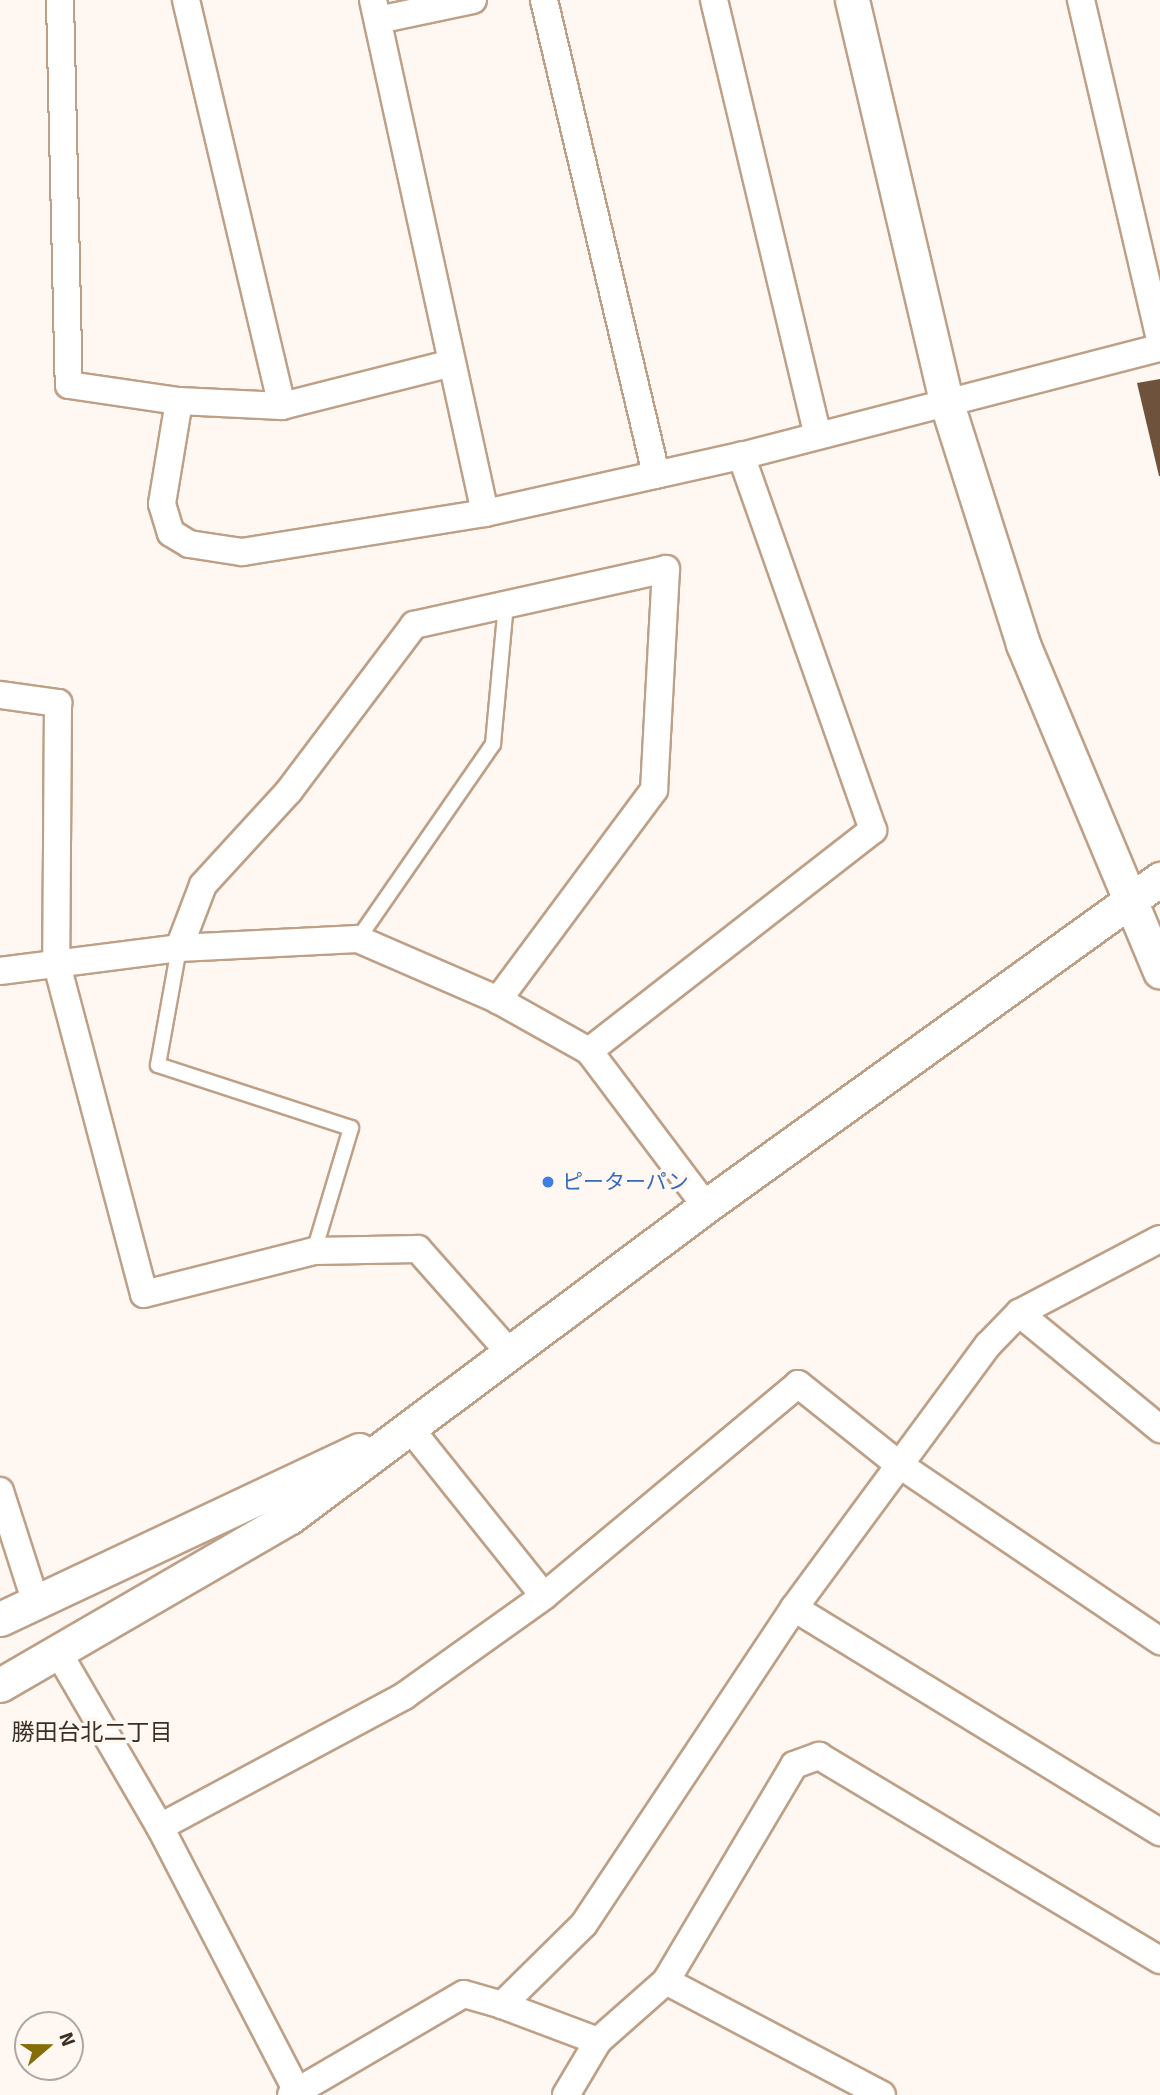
<!DOCTYPE html>
<html>
<head>
<meta charset="utf-8">
<style>
	body { margin:0 }
	#map { position:relative; width:1160px; height:2095px; overflow:hidden; background:#fef7f2; font-family:Signika,"Noto Sans JP",sans-serif }
	div>[style] { position:absolute }
	.building>* { inset:0; background:#6e523c }
	.roads { filter:drop-shadow(2px 0 #bea087) drop-shadow(-2px 0 #bea087) drop-shadow(0 2px #bea087) drop-shadow(0 -2px #bea087) }
	.service>* { height:14px; margin:-7px; padding:0 7px; transform-origin:7px; border-radius:7px; background:#fff }
	.minor>* { height:26px; margin:-13px; padding:0 13px; transform-origin:13px; border-radius:13px; background:#fff }
	.tertiary>* { height:33px; margin:-16.5px; padding:0 16.5px; transform-origin:16.5px; border-radius:16.5px; background:#fff }
	.dots>* { width:19px; height:19px; translate:-50% -50%; box-sizing:border-box; border:4px solid #fef7f2; border-radius:50% }
	span { translate:-50% -50%; white-space:nowrap; text-align:center; line-height:1.15; -webkit-text-stroke:7px #fef7f2; paint-order:stroke }
	.shop-label { font-size:21px; color:#366cbe }
	.left { translate:0 -50%; text-align:left }
	.neighbourhood-label { font-size:23px; color:#3b2f25 }
	.north { position:absolute; left:14px; top:2011px; width:70px; height:70px; box-sizing:border-box; background:#fef7f2; border:2px solid #b0a7a0; border-radius:50%; rotate:70deg; font-size:19px; font-weight:700; line-height:28px; text-align:center; color:#3b2f25 }
	.north::after { content:''; display:block; margin:auto; width:24px; height:32px; background:#876c0a; clip-path:polygon(50% 0,100% 100%,50% 72%,0 100%) }
</style>
</head>
<body>
<div id="map">
	<div class="building">
		<div style="clip-path:polygon(1160px 379px,1160px 476px,1159px 476px,1137px 383px)"></div>
	</div>
	<div class="roads">
		<div class="service">
			<div style="left:358px;top:939px;width:237px;rotate:-55.3deg"></div>
			<div style="left:493px;top:744px;width:141px;rotate:-84.7deg"></div>
			<div style="left:179px;top:948px;width:119px;rotate:100.2deg"></div>
			<div style="left:158px;top:1065px;width:203px;rotate:18.1deg"></div>
			<div style="left:351px;top:1128px;width:128px;rotate:106.7deg"></div>
		</div>
		<div class="minor">
			<div style="left:60px;top:0;width:385px;rotate:88.7deg"></div>
			<div style="left:69px;top:385px;width:111px;rotate:8.3deg"></div>
			<div style="left:179px;top:401px;width:103px;rotate:2.8deg"></div>
			<div style="left:282px;top:406px;width:175px;rotate:-14.2deg"></div>
			<div style="left:186px;top:0;width:417px;rotate:76.7deg"></div>
			<div style="left:373px;top:0;width:525px;rotate:77.68deg"></div>
			<div style="left:544px;top:0;width:488px;rotate:76.7deg"></div>
			<div style="left:714px;top:0;width:447px;rotate:76.6deg"></div>
			<div style="left:1081px;top:0;width:348px;rotate:76.9deg"></div>
			<div style="left:378px;top:20px;width:97px;rotate:-11.9deg"></div>
			<div style="left:179px;top:401px;width:104px;rotate:99.4deg"></div>
			<div style="left:162px;top:504px;width:30px;rotate:73deg"></div>
			<div style="left:171px;top:533px;width:21px;rotate:31deg"></div>
			<div style="left:189px;top:544px;width:54px;rotate:8.6deg"></div>
			<div style="left:242px;top:552px;width:246px;rotate:-9.1deg"></div>
			<div style="left:485px;top:513px;width:262px;rotate:-12.6deg"></div>
			<div style="left:741px;top:456px;width:433px;rotate:-14.5deg"></div>
			<div style="left:0;top:695px;width:59px;rotate:7.9deg"></div>
			<div style="left:58px;top:703px;width:258px;rotate:90.4deg"></div>
			<div style="left:56px;top:961px;width:344px;rotate:75.2deg"></div>
			<div style="left:144px;top:1294px;width:175px;rotate:-14.2deg"></div>
			<div style="left:314px;top:1251px;width:104px;rotate:-1.1deg"></div>
			<div style="left:418px;top:1249px;width:137px;rotate:48.5deg"></div>
			<div style="left:179px;top:948px;width:67px;rotate:-69.1deg"></div>
			<div style="left:203px;top:885px;width:127px;rotate:-47.5deg"></div>
			<div style="left:289px;top:791px;width:208px;rotate:-53deg"></div>
			<div style="left:414px;top:625px;width:258px;rotate:-12.5deg"></div>
			<div style="left:666px;top:569px;width:221px;rotate:93.1deg"></div>
			<div style="left:654px;top:790px;width:262px;rotate:126.6deg"></div>
			<div style="left:0;top:971px;width:180px;rotate:-7.3deg"></div>
			<div style="left:179px;top:948px;width:179px;rotate:-2.9deg"></div>
			<div style="left:358px;top:939px;width:153px;rotate:23.5deg"></div>
			<div style="left:498px;top:1000px;width:104px;rotate:29.3deg"></div>
			<div style="left:589px;top:1051px;width:194px;rotate:53deg"></div>
			<div style="left:589px;top:1051px;width:360px;rotate:-37.9deg"></div>
			<div style="left:873px;top:830px;width:397px;rotate:-109.4deg"></div>
			<div style="left:1019px;top:1313px;width:183px;rotate:39.4deg"></div>
			<div style="left:409px;top:1427px;width:216px;rotate:51.4deg"></div>
			<div style="left:0;top:1491px;width:114px;rotate:72.2deg"></div>
			<div style="left:794px;top:1608px;width:429px;rotate:31.5deg"></div>
			<div style="left:58px;top:1652px;width:203px;rotate:59.8deg"></div>
			<div style="left:160px;top:1827px;width:302px;rotate:62.6deg"></div>
			<div style="left:160px;top:1827px;width:277px;rotate:-28.2deg"></div>
			<div style="left:404px;top:1696px;width:172px;rotate:-35.5deg"></div>
			<div style="left:544px;top:1596px;width:331px;rotate:-39.8deg"></div>
			<div style="left:798px;top:1384px;width:127px;rotate:38.6deg"></div>
			<div style="left:897px;top:1463px;width:318px;rotate:34.1deg"></div>
			<div style="left:666px;top:1981px;width:244px;rotate:27.8deg"></div>
			<div style="left:502px;top:2005px;width:103px;rotate:20.6deg"></div>
			<div style="left:291px;top:2095px;width:200px;rotate:-30.3deg"></div>
			<div style="left:464px;top:1994px;width:40px;rotate:16deg"></div>
			<div style="left:502px;top:2005px;width:115px;rotate:-44.6deg"></div>
			<div style="left:584px;top:1924px;width:379px;rotate:-56.4deg"></div>
			<div style="left:794px;top:1608px;width:327px;rotate:-53.6deg"></div>
			<div style="left:988px;top:1345px;width:45px;rotate:-45.9deg"></div>
			<div style="left:1019px;top:1313px;width:159px;rotate:-27.7deg"></div>
			<div style="left:566px;top:2095px;width:63px;rotate:-59.3deg"></div>
			<div style="left:598px;top:2041px;width:91px;rotate:-41.4deg"></div>
			<div style="left:666px;top:1981px;width:251px;rotate:-59.3deg"></div>
			<div style="left:794px;top:1765px;width:27px;rotate:-20deg"></div>
			<div style="left:819px;top:1756px;width:397px;rotate:30.9deg"></div>
		</div>
		<div class="tertiary">
			<div style="left:852px;top:0;width:415px;rotate:76.8deg"></div>
			<div style="left:947px;top:404px;width:252px;rotate:72.4deg"></div>
			<div style="left:1023px;top:644px;width:355px;rotate:67.3deg"></div>
			<div style="left:0;top:1619px;width:397px;rotate:-25.2deg"></div>
			<div style="left:0;top:1685px;width:335px;rotate:-30.1deg"></div>
			<div style="left:290px;top:1517px;width:519px;rotate:-36.78deg"></div>
			<div style="left:706px;top:1206px;width:560px;rotate:-35.76deg"></div>
		</div>
	</div>
	<div class="dots">
		<div style="left:548px;top:1182px;background:#3f7fe0"></div>
	</div>
	<div class="shop-label">
		<span class="left" style="left:562px;top:1182px">ピーターパン</span>
	</div>
	<div class="neighbourhood-label">
		<span style="left:92px;top:1733px">勝田台北二丁目</span>
	</div>
	<div class="north">N</div>
</div>
</body>
</html>
